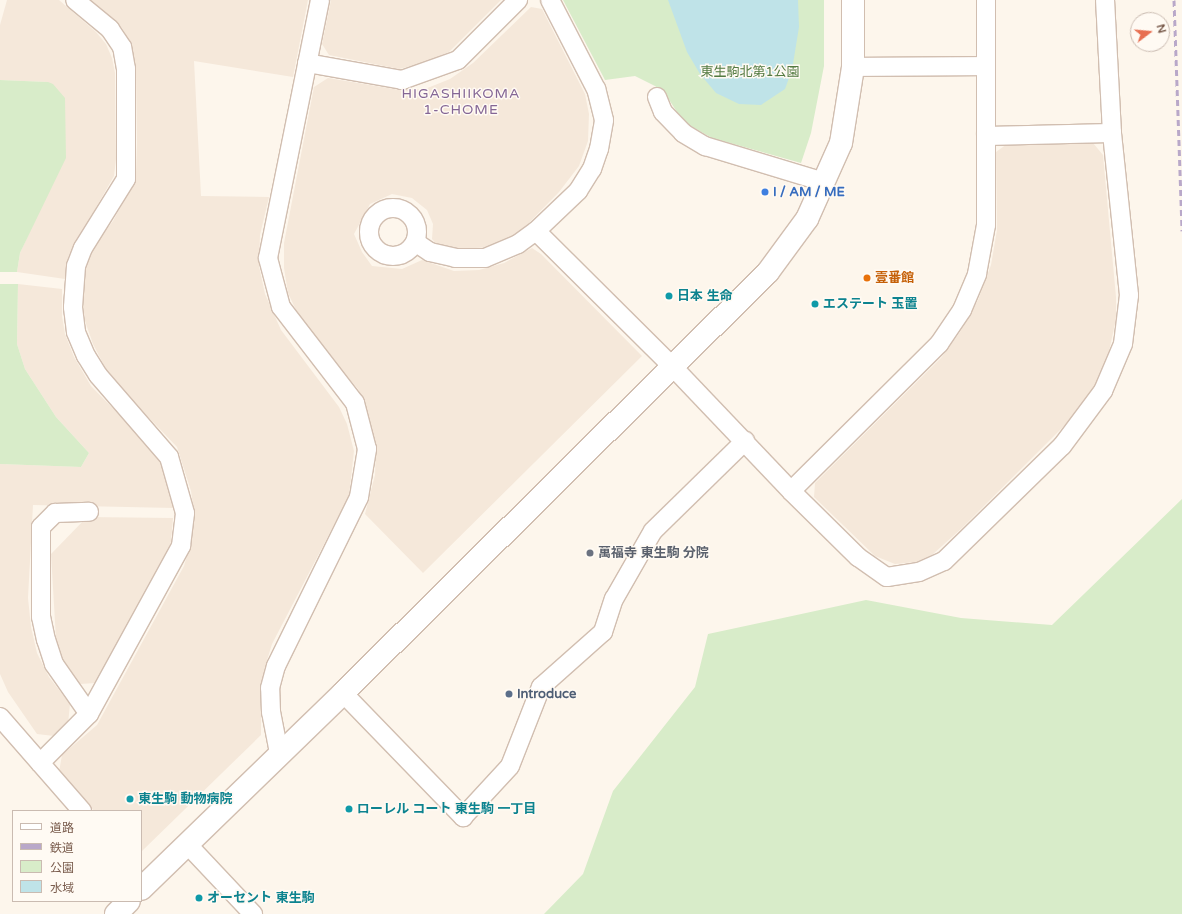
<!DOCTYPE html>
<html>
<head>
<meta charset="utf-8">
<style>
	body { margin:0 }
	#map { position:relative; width:1182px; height:914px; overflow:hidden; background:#fdf6ec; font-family:"Varela Round","Noto Sans JP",sans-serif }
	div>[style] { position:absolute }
	.residential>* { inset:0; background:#f5e8da }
	.green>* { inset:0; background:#d8ecc9 }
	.water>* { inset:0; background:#bfe3e8 }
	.roads { filter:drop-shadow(1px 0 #d1beb0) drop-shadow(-1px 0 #d1beb0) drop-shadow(0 1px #d1beb0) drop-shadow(0 -1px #d1beb0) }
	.street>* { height:18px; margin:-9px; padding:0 9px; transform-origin:9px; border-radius:9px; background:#fff }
	.street>.ring { margin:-9px; padding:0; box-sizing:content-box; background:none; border:18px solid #fff; border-radius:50% }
	.secondary>* { height:22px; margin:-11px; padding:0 11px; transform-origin:11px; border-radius:11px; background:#fff }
	.rail>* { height:3px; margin-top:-1.5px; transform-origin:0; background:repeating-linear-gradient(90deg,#b9a8c9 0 6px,transparent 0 10px) }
	.dots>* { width:11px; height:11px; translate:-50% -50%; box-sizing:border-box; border:2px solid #fffaf3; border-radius:50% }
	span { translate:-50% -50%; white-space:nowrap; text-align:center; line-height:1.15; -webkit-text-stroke:3px #fffaf3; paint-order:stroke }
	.park-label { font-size:13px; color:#537a41 }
	.shop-label { font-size:13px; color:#366cbe; font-weight:700 }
	.left { translate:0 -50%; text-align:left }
	.food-label { font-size:13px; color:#c56008; font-weight:700 }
	.culture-label { font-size:13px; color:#0d838f; font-weight:700 }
	.worship-label { font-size:13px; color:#5b616d; font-weight:700 }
	.service-label { font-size:13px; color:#4e5e75; font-weight:700 }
	.neighbourhood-label { font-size:14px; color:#846695; letter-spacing:1px }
	.legend { position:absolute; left:12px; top:810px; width:130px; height:92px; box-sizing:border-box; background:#fffaf3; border:1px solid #cabbb1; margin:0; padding:5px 7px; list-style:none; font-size:12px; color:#7a5c4d }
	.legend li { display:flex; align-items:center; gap:8px; height:20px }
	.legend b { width:20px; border:1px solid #cabbb1 }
	.north { position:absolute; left:1130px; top:12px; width:40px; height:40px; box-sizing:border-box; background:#fffaf3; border:1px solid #cabbb1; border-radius:50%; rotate:74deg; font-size:11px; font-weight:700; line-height:16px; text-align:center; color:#7a5c4d }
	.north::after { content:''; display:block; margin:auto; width:14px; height:18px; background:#e76f51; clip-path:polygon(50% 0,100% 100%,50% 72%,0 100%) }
</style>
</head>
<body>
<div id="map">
	<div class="residential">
		<div style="clip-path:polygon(7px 0,59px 0,96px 32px,106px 44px,112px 58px,115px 73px,116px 159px,114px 176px,69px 255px,65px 279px,17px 272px,20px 253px,41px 207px,48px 82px,0 80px,0 25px)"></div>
		<div style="clip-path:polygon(90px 0,308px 0,293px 77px,194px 61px,201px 196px,269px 197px,260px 235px,259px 266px,265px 294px,281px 330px,339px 407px,347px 424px,354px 451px,349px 496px,272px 644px,264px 670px,261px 700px,261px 735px,141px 852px,141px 811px,94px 811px,59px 772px,62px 755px,97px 725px,184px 566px,192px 538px,194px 512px,191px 491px,177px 447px,110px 377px,93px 344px,85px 321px,82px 296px,86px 267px,96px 243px,113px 221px,129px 191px,136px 173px,137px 143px,136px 72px,131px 44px,122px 28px)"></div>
		<div style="clip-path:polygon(331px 0,501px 0,449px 52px,423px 63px,399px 69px,329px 55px,322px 44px)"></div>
		<div style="clip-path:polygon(531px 7px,542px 9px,585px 94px,589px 114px,588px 141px,579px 166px,559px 192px,513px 239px,494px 247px,457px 249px,439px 247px,432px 239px,433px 224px,427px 210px,412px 198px,392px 194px,370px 204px,354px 234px,362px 252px,372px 266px,402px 269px,422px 260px,454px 271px,479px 270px,504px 263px,532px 248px,541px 254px,642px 356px,423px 573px,365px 514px,375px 475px,376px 446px,368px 414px,358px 389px,302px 323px,288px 293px,284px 268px,284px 243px,314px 87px,328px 78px,400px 90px,425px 89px,450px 79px,473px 63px)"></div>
		<div style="clip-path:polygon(1093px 143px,1103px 155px,1116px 297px,1116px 319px,1108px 356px,1095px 386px,1076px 414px,962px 528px,932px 555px,916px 562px,895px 564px,875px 556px,814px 497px,815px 483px,941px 358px,960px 332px,978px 300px,991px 265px,997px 230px,996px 152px,1007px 144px)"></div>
		<div style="clip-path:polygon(18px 284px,62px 289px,62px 316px,65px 334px,74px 357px,91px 386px,140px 436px,159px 461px,170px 482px,174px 508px,33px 505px,28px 598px,31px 627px,37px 653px,49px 677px,70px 704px,68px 724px,54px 736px,37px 734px,8px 692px,0 674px,0 464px,81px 467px,89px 453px,56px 417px,25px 369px,17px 344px)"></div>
		<div style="clip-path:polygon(87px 517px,173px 518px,171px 541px,166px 559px,96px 683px,80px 684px,63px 659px,56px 639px,51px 554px)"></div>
	</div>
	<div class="green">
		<div style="clip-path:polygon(563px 0,824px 0,824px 66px,811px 133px,801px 163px,712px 138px,689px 125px,677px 112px,666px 95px,655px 86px,635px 76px,605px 80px)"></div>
		<div style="clip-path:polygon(0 80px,48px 82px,53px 84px,65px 98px,66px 158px,20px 253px,17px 272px,0 272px)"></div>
		<div style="clip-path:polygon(0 284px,18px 284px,17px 344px,25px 369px,56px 417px,89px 453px,81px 467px,0 464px)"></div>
		<div style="clip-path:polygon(1182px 499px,1182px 914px,544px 914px,583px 874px,613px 791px,695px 687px,708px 634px,866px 600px,961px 618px,1052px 625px)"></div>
	</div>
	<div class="water">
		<div style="clip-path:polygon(668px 0,798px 0,799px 27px,792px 70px,785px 89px,761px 105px,739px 104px,716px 93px,700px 74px,687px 52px)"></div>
	</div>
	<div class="roads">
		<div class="street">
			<div style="left:307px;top:63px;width:97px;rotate:10.1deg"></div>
			<div style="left:402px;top:80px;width:59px;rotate:-19.7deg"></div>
			<div style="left:458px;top:60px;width:85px;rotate:-45deg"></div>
			<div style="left:853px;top:67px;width:133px;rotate:-0.4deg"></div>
			<div style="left:657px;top:97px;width:16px;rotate:68deg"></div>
			<div style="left:663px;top:112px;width:29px;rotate:46deg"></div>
			<div style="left:683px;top:133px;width:26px;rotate:31deg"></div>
			<div style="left:705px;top:146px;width:124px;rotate:16.8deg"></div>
			<div style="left:986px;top:136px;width:126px;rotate:-1.4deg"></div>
			<div class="ring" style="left:369px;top:208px;width:30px;height:30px"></div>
			<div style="left:536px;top:231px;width:192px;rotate:44.8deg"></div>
			<div style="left:672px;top:366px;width:173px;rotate:46.4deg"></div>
			<div style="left:791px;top:491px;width:94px;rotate:44.6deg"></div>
			<div style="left:858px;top:557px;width:35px;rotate:35deg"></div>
			<div style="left:887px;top:577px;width:32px;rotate:-9deg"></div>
			<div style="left:919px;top:572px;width:27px;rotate:-24deg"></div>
			<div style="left:944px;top:561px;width:165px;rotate:-44.3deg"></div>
			<div style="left:1062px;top:446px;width:69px;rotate:-53.3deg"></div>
			<div style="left:1103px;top:391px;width:51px;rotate:-66.9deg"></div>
			<div style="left:1123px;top:344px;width:49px;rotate:-83deg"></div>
			<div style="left:1129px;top:295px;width:163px;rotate:-96deg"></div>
			<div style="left:1112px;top:133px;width:133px;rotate:-93deg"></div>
			<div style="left:415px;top:242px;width:18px;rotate:34deg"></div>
			<div style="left:430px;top:252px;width:26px;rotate:13deg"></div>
			<div style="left:455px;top:258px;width:30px"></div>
			<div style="left:485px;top:258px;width:36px;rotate:-23deg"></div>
			<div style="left:518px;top:244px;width:22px;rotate:-36deg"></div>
			<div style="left:536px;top:231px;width:58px;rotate:-43.6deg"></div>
			<div style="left:578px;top:191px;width:26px;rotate:-58deg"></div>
			<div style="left:592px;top:169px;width:21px;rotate:-71deg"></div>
			<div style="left:599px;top:149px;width:29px;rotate:-80deg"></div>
			<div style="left:604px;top:120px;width:32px;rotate:-104deg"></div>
			<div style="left:596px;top:89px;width:100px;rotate:-117.3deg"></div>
			<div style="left:791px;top:491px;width:209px;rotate:-44.8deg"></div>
			<div style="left:939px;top:344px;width:41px;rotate:-55.9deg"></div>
			<div style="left:962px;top:310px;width:39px;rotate:-67deg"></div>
			<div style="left:977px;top:274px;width:50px;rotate:-79.6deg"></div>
			<div style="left:986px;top:225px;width:225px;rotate:-90deg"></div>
			<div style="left:343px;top:693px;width:173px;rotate:45.9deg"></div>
			<div style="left:463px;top:817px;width:69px;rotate:-47.3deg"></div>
			<div style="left:510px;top:766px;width:85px;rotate:-68.6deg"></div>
			<div style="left:541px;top:687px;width:83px;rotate:-41.6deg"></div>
			<div style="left:603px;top:632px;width:35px;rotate:-72deg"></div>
			<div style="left:614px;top:599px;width:78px;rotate:-60.2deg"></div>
			<div style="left:653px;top:531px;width:129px;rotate:-44.4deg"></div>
			<div style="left:89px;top:714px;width:61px;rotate:-125deg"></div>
			<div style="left:54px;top:664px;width:25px;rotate:-108deg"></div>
			<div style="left:46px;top:640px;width:24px;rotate:-102deg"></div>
			<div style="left:41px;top:617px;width:90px;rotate:-90deg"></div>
			<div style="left:41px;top:527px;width:20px;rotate:-45deg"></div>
			<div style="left:55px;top:513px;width:34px;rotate:-2deg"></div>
			<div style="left:0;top:717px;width:125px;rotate:48.9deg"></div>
			<div style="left:279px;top:753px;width:42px;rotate:-101deg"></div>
			<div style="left:271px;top:712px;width:24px;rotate:-92deg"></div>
			<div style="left:270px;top:688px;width:23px;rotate:-75deg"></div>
			<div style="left:276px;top:666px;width:188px;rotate:-63.8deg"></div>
			<div style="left:359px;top:497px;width:49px;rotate:-80.5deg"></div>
			<div style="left:367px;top:449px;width:48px;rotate:-104.6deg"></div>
			<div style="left:355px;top:403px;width:121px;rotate:-127.6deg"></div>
			<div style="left:281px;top:307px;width:51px;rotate:-104.9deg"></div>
			<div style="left:268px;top:258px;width:263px;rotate:-78.6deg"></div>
			<div style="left:40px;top:763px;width:69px;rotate:-45deg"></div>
			<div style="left:89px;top:714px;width:192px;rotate:-61.3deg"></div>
			<div style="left:181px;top:546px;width:33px;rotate:-83deg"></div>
			<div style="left:185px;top:513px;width:58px;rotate:-105.9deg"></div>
			<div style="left:169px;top:457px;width:108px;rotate:-130.9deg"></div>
			<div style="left:98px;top:375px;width:22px;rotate:-122deg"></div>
			<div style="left:86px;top:356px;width:26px;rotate:-113deg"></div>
			<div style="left:76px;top:332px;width:25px;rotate:-97deg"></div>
			<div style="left:73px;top:307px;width:41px;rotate:-85.8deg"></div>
			<div style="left:76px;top:266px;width:19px;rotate:-69deg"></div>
			<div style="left:83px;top:248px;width:81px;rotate:-58.1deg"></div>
			<div style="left:126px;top:179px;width:110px;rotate:-90deg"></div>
			<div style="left:126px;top:69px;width:22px;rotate:-100deg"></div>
			<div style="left:122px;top:47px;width:22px;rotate:-124deg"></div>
			<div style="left:110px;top:29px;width:45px;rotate:-140.4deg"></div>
			<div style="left:188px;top:845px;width:95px;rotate:46.7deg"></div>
		</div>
		<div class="secondary">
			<div style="left:141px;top:889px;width:281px;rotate:-44.1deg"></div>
			<div style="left:343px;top:693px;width:598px;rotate:-44.73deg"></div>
			<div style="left:768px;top:272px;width:66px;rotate:-53.7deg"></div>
			<div style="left:807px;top:219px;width:83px;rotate:-65.9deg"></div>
			<div style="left:841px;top:143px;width:77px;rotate:-81deg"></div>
			<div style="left:853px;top:67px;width:67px;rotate:-90deg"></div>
			<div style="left:116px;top:914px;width:18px;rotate:-45deg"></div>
		</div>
	</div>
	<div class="rail">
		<div style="left:1174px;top:0;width:231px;rotate:88deg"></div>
	</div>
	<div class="dots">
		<div style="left:765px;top:192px;background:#3f7fe0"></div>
		<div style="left:867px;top:278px;background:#e8710a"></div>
		<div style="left:669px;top:296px;background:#0f9aa8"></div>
		<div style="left:815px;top:304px;background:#0f9aa8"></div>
		<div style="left:590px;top:553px;background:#6b7280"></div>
		<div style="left:509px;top:694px;background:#5c6f8a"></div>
		<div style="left:130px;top:799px;background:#0f9aa8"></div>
		<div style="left:349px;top:809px;background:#0f9aa8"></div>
		<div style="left:199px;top:898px;background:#0f9aa8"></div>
	</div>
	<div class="park-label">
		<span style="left:750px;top:72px">東生駒北第1公園</span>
	</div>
	<div class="shop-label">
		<span class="left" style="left:773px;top:192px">I / AM / ME</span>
	</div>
	<div class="food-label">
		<span class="left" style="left:875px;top:278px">壹番館</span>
	</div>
	<div class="culture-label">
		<span class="left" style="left:677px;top:296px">日本 生命</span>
		<span class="left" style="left:823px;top:304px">エステート 玉置</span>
		<span class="left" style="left:138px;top:799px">東生駒 動物病院</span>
		<span class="left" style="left:357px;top:809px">ローレル コート 東生駒 一丁目</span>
		<span class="left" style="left:207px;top:898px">オーセント 東生駒</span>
	</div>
	<div class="worship-label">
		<span class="left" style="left:598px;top:553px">萬福寺 東生駒 分院</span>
	</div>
	<div class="service-label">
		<span class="left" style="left:517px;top:694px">Introduce</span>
	</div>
	<div class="neighbourhood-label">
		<span style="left:461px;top:102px">HIGASHIIKOMA<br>1-CHOME</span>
	</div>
	<ul class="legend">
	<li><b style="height:5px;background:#fff"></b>道路</li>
	<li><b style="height:5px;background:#b9a8c9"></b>鉄道</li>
	<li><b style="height:11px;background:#d8ecc9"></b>公園</li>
	<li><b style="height:11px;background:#bfe3e8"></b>水域</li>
	</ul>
	<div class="north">N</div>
</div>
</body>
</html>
